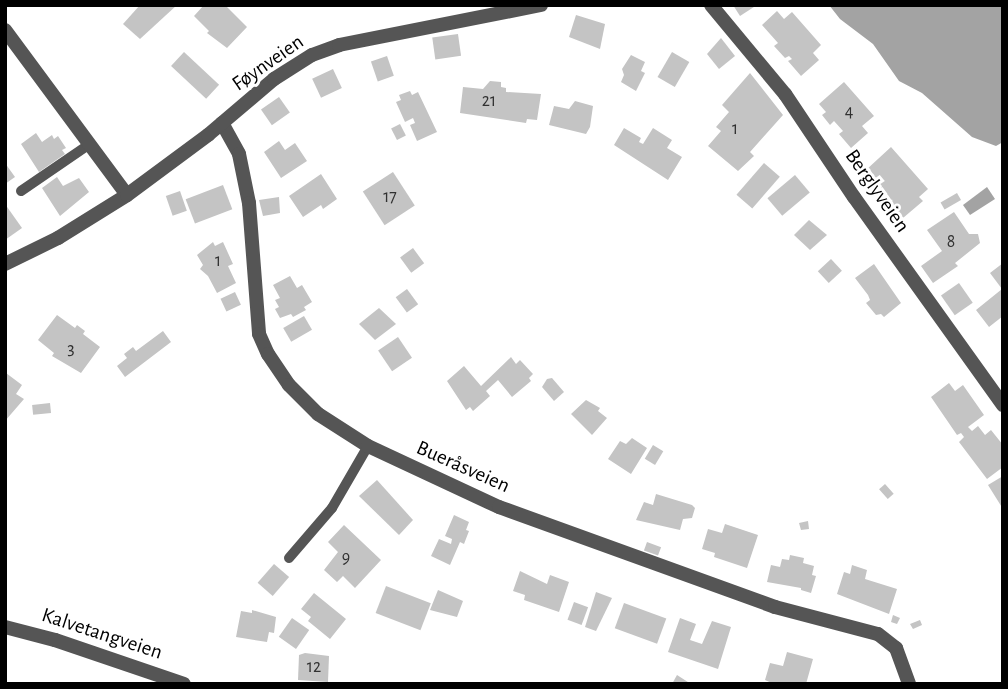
<!DOCTYPE html>
<html>
<head>
<meta charset="utf-8">
<style>
	body { margin:0 }
	#map { position:relative; width:1008px; height:689px; overflow:hidden; background:#fff; font-family:"Alegreya Sans",sans-serif }
	div>[style] { position:absolute }
	.water>* { inset:0; background:#a3a3a3 }
	.building>* { inset:0; background:#c4c4c4; transform-origin:0 0 }
	.lane>* { height:10px; margin:-5px; padding:0 5px; transform-origin:5px; border-radius:5px; background:#555 }
	.street>* { height:14px; margin:-7px; padding:0 7px; transform-origin:7px; border-radius:7px; background:#555 }
	span { translate:-50% -50%; white-space:nowrap; text-align:center; line-height:1.15; -webkit-text-stroke:6px #fff; paint-order:stroke }
	.number-label { font-size:18px; color:#313131 }
	.number-label span { -webkit-text-stroke-width:0 }
	.street-label { font-size:21px; color:#000 }
	.frame { position:absolute; inset:0; border:7px solid #000; pointer-events:none }
</style>
</head>
<body>
<div id="map">
	<div class="water">
		<div style="clip-path:polygon(829px 5px,1003px 5px,1003px 142px,996px 146px,972px 137px,922px 93px,899px 81px,873px 44px,840px 19px)"></div>
		<div style="clip-path:polygon(987px 187px,995px 199px,970px 215px,963px 205px)"></div>
	</div>
	<div class="building">
		<div style="clip-path:polygon(140px 5px,177px 5px,140px 39px,123px 24px)"></div>
		<div style="clip-path:polygon(204px 5px,225px 5px,247px 27px,227px 48px,207px 33px,209px 31px,194px 16px)"></div>
		<div style="clip-path:polygon(733px 5px,757px 5px,740px 16px)"></div>
		<div style="clip-path:polygon(777px 11px,784px 19px,792px 12px,821px 45px,813px 53px,819px 60px,801px 76px,788px 61px,792px 59px,789px 56px,785px 58px,774px 46px,778px 43px,762px 25px)"></div>
		<div style="clip-path:polygon(576px 15px,605px 24px,600px 49px,569px 37px)"></div>
		<div style="left:458px;top:34px;width:22px;height:26px;rotate:82deg"></div>
		<div style="clip-path:polygon(721px 38px,735px 56px,719px 69px,707px 54px)"></div>
		<div style="left:184px;top:52px;width:48px;height:19px;rotate:43deg"></div>
		<div style="left:672px;top:52px;width:20px;height:29px;rotate:30deg"></div>
		<div style="clip-path:polygon(631px 55px,645px 62px,641px 71px,645px 73px,636px 91px,621px 82px,624px 75px,622px 69px)"></div>
		<div style="left:387px;top:56px;width:21px;height:17px;rotate:71deg"></div>
		<div style="left:333px;top:69px;width:21px;height:23px;rotate:65deg"></div>
		<div style="clip-path:polygon(750px 73px,783px 115px,750px 152px,754px 156px,738px 171px,708px 146px,721px 131px,716px 127px,729px 112px,722px 105px)"></div>
		<div style="clip-path:polygon(490px 81px,501px 82px,501px 87px,506px 88px,506px 92px,541px 94px,537px 120px,527px 119px,526px 123px,460px 113px,463px 87px,483px 89px)"></div>
		<div style="clip-path:polygon(844px 82px,874px 116px,862px 126px,868px 133px,851px 148px,839px 134px,843px 131px,834px 121px,830px 125px,822px 115px,826px 112px,819px 104px)"></div>
		<div style="clip-path:polygon(410px 91px,412px 95px,418px 92px,437px 132px,417px 141px,410px 125px,415px 123px,413px 118px,405px 122px,396px 102px,401px 100px,399px 95px)"></div>
		<div style="left:279px;top:97px;width:19px;height:22px;rotate:55deg"></div>
		<div style="clip-path:polygon(575px 101px,593px 106px,590px 127px,586px 134px,549px 125px,554px 106px,569px 109px)"></div>
		<div style="left:400px;top:124px;width:13px;height:10px;rotate:63deg"></div>
		<div style="clip-path:polygon(624px 128px,641px 138px,639px 142px,643px 144px,653px 128px,672px 140px,667px 148px,682px 157px,668px 180px,614px 145px)"></div>
		<div style="clip-path:polygon(36px 133px,42px 142px,52px 135px,54px 139px,58px 136px,66px 148px,62px 150px,65px 154px,39px 172px,21px 144px)"></div>
		<div style="clip-path:polygon(279px 141px,285px 150px,295px 143px,307px 161px,281px 178px,264px 152px)"></div>
		<div style="clip-path:polygon(891px 147px,928px 189px,919px 197px,923px 201px,903px 218px,889px 203px,893px 200px,887px 199px,866px 170px)"></div>
		<div style="clip-path:polygon(5px 163px,15px 177px,5px 184px)"></div>
		<div style="left:764px;top:163px;width:21px;height:42px;rotate:41deg"></div>
		<div style="left:393px;top:172px;width:40px;height:36px;rotate:57deg"></div>
		<div style="clip-path:polygon(321px 174px,337px 199px,323px 209px,321px 205px,303px 217px,289px 196px)"></div>
		<div style="left:795px;top:175px;width:23px;height:36px;rotate:50deg"></div>
		<div style="clip-path:polygon(57px 177px,63px 186px,79px 178px,89px 192px,60px 216px,42px 188px)"></div>
		<div style="left:223px;top:185px;width:26px;height:40px;rotate:69deg"></div>
		<div style="left:180px;top:191px;width:21px;height:15px;rotate:71deg"></div>
		<div style="left:957px;top:193px;width:8px;height:19px;rotate:60deg"></div>
		<div style="clip-path:polygon(279px 197px,280px 213px,263px 216px,259px 200px)"></div>
		<div style="clip-path:polygon(5px 204px,22px 228px,5px 240px)"></div>
		<div style="clip-path:polygon(954px 212px,969px 234px,978px 234px,980px 243px,955px 263px,958px 266px,933px 283px,921px 266px,942px 251px,927px 230px)"></div>
		<div style="clip-path:polygon(809px 220px,827px 235px,810px 250px,794px 235px)"></div>
		<div style="clip-path:polygon(213px 242px,215px 246px,223px 242px,233px 264px,228px 266px,236px 283px,217px 293px,208px 276px,200px 269px,203px 265px,197px 255px)"></div>
		<div style="left:413px;top:248px;width:19px;height:16px;rotate:54deg"></div>
		<div style="left:831px;top:259px;width:16px;height:18px;rotate:47deg"></div>
		<div style="clip-path:polygon(1003px 263px,1003px 316px,989px 327px,976px 310px,1002px 289px,990px 273px)"></div>
		<div style="clip-path:polygon(874px 264px,901px 303px,884px 317px,881px 314px,876px 315px,866px 303px,870px 300px,868px 295px,855px 278px)"></div>
		<div style="clip-path:polygon(290px 276px,297px 288px,302px 285px,312px 302px,304px 307px,306px 310px,293px 317px,291px 314px,280px 318px,275px 309px,279px 307px,275px 300px,280px 298px,273px 285px)"></div>
		<div style="left:959px;top:283px;width:24px;height:22px;rotate:55deg"></div>
		<div style="left:407px;top:289px;width:19px;height:14px;rotate:54deg"></div>
		<div style="left:235px;top:292px;width:14px;height:16px;rotate:65deg"></div>
		<div style="clip-path:polygon(379px 308px,396px 324px,375px 340px,359px 324px)"></div>
		<div style="clip-path:polygon(57px 315px,75px 328px,77px 325px,85px 331px,83px 334px,100px 347px,81px 373px,52px 356px,54px 353px,38px 340px)"></div>
		<div style="left:304px;top:316px;width:16px;height:24px;rotate:60deg"></div>
		<div style="clip-path:polygon(163px 331px,171px 342px,125px 377px,117px 366px,127px 358px,124px 354px,133px 347px,136px 351px)"></div>
		<div style="left:398px;top:337px;width:25px;height:24px;rotate:56deg"></div>
		<div style="clip-path:polygon(511px 357px,516px 364px,520px 360px,533px 374px,529px 378px,531px 381px,512px 397px,498px 380px,486px 391px,490px 396px,473px 411px,470px 407px,466px 410px,447px 381px,464px 366px,481px 386px)"></div>
		<div style="clip-path:polygon(6px 373px,22px 385px,16px 394px,24px 399px,5px 421px)"></div>
		<div style="clip-path:polygon(552px 378px,564px 392px,554px 401px,542px 387px,547px 379px)"></div>
		<div style="clip-path:polygon(949px 383px,955px 391px,963px 385px,984px 415px,968px 427px,972px 431px,978px 426px,985px 435px,991px 430px,1003px 445px,1003px 467px,987px 479px,959px 442px,964px 437px,961px 433px,957px 435px,931px 397px)"></div>
		<div style="clip-path:polygon(586px 400px,600px 408px,598px 411px,607px 418px,592px 435px,571px 414px)"></div>
		<div style="left:50px;top:403px;width:10px;height:18px;rotate:84deg"></div>
		<div style="clip-path:polygon(632px 438px,647px 448px,631px 474px,608px 459px,620px 441px,626px 444px)"></div>
		<div style="left:653px;top:445px;width:12px;height:16px;rotate:31deg"></div>
		<div style="clip-path:polygon(1003px 476px,1003px 509px,988px 485px)"></div>
		<div style="clip-path:polygon(377px 480px,413px 520px,399px 535px,359px 496px)"></div>
		<div style="left:885px;top:484px;width:13px;height:8px;rotate:48deg"></div>
		<div style="clip-path:polygon(656px 494px,692px 505px,695px 508px,692px 518px,683px 519px,680px 530px,636px 520px,644px 502px,653px 505px)"></div>
		<div style="clip-path:polygon(454px 515px,469px 522px,466px 530px,469px 531px,464px 544px,460px 542px,450px 565px,431px 556px,439px 539px,451px 544px,452px 539px,445px 536px)"></div>
		<div style="clip-path:polygon(808px 521px,809px 529px,801px 530px,799px 523px)"></div>
		<div style="clip-path:polygon(725px 524px,758px 535px,747px 568px,714px 557px,715px 553px,702px 549px,708px 529px,722px 533px)"></div>
		<div style="clip-path:polygon(344px 525px,381px 560px,355px 588px,343px 576px,337px 582px,324px 570px,338px 552px,328px 542px)"></div>
		<div style="left:647px;top:542px;width:15px;height:9px;rotate:20deg"></div>
		<div style="clip-path:polygon(790px 555px,804px 558px,803px 563px,814px 566px,812px 575px,816px 576px,811px 593px,801px 590px,801px 588px,767px 582px,771px 565px,780px 567px,782px 559px,789px 560px)"></div>
		<div style="left:274px;top:564px;width:20px;height:25px;rotate:41deg"></div>
		<div style="clip-path:polygon(852px 565px,867px 570px,865px 579px,897px 589px,889px 614px,837px 594px,844px 572px,850px 574px)"></div>
		<div style="clip-path:polygon(520px 571px,547px 584px,550px 575px,569px 582px,559px 612px,524px 600px,525px 595px,513px 591px)"></div>
		<div style="left:386px;top:586px;width:48px;height:29px;rotate:21deg"></div>
		<div style="clip-path:polygon(438px 590px,463px 601px,457px 617px,430px 610px)"></div>
		<div style="clip-path:polygon(596px 592px,612px 598px,596px 631px,585px 627px)"></div>
		<div style="clip-path:polygon(314px 593px,346px 619px,330px 639px,308px 621px,311px 617px,301px 609px)"></div>
		<div style="left:574px;top:602px;width:15px;height:19px;rotate:20deg"></div>
		<div style="left:624px;top:603px;width:45px;height:27px;rotate:20deg"></div>
		<div style="clip-path:polygon(252px 610px,276px 617px,274px 633px,269px 632px,267px 642px,236px 637px,241px 611px,252px 613px)"></div>
		<div style="clip-path:polygon(893px 615px,900px 618px,897px 624px,891px 622px)"></div>
		<div style="left:292px;top:618px;width:21px;height:23px;rotate:35deg"></div>
		<div style="clip-path:polygon(680px 618px,696px 624px,690px 640px,702px 644px,712px 621px,731px 627px,718px 669px,668px 652px)"></div>
		<div style="clip-path:polygon(920px 620px,922px 625px,913px 629px,910px 624px)"></div>
		<div style="clip-path:polygon(787px 652px,813px 659px,806px 684px,774px 684px,765px 680px,770px 663px,783px 666px)"></div>
		<div style="clip-path:polygon(305px 653px,329px 656px,328px 682px,298px 680px,299px 655px)"></div>
		<div style="clip-path:polygon(677px 675px,691px 684px,672px 684px)"></div>
	</div>
	<div class="lane">
		<div style="left:21px;top:191px;width:83px;rotate:-34.3deg"></div>
		<div style="left:289px;top:558px;width:66px;rotate:-49.3deg"></div>
		<div style="left:332px;top:508px;width:72px;rotate:-59.9deg"></div>
	</div>
	<div class="street">
		<div style="left:711px;top:5px;width:116px;rotate:50.3deg"></div>
		<div style="left:785px;top:94px;width:124px;rotate:56.2deg"></div>
		<div style="left:854px;top:197px;width:256px;rotate:54.4deg"></div>
		<div style="left:5px;top:30px;width:205px;rotate:53.5deg"></div>
		<div style="left:222px;top:123px;width:35px;rotate:61deg"></div>
		<div style="left:239px;top:154px;width:50px;rotate:78.5deg"></div>
		<div style="left:249px;top:203px;width:131px;rotate:85.6deg"></div>
		<div style="left:259px;top:334px;width:22px;rotate:66deg"></div>
		<div style="left:268px;top:354px;width:37px;rotate:56deg"></div>
		<div style="left:289px;top:385px;width:41px;rotate:45deg"></div>
		<div style="left:318px;top:414px;width:59px;rotate:32.6deg"></div>
		<div style="left:368px;top:446px;width:145px;rotate:25deg"></div>
		<div style="left:499px;top:507px;width:294px;rotate:19.9deg"></div>
		<div style="left:775px;top:607px;width:106px;rotate:14.7deg"></div>
		<div style="left:878px;top:634px;width:23px;rotate:38deg"></div>
		<div style="left:896px;top:648px;width:38px;rotate:70deg"></div>
		<div style="left:5px;top:264px;width:59px;rotate:-26.1deg"></div>
		<div style="left:58px;top:238px;width:81px;rotate:-31.9deg"></div>
		<div style="left:127px;top:195px;width:101px;rotate:-36.5deg"></div>
		<div style="left:208px;top:135px;width:87px;rotate:-40.3deg"></div>
		<div style="left:274px;top:79px;width:45px;rotate:-32.3deg"></div>
		<div style="left:312px;top:55px;width:29px;rotate:-20deg"></div>
		<div style="left:339px;top:45px;width:206px;rotate:-11.2deg"></div>
		<div style="left:5px;top:627px;width:52px;rotate:14.6deg"></div>
		<div style="left:55px;top:640px;width:136px;rotate:18.8deg"></div>
	</div>
	<div class="number-label">
		<span style="left:489px;top:101px">21</span>
		<span style="left:849px;top:112px">4</span>
		<span style="left:735px;top:129px">1</span>
		<span style="left:390px;top:197px">17</span>
		<span style="left:951px;top:242px">8</span>
		<span style="left:218px;top:261px">1</span>
		<span style="left:71px;top:349px">3</span>
		<span style="left:346px;top:558px">9</span>
		<span style="left:314px;top:667px">12</span>
	</div>
	<div class="street-label">
		<span style="left:268px;top:63px;rotate:-35deg">Føynveien</span>
		<span style="left:877px;top:191px;rotate:55deg">Berglyveien</span>
		<span style="left:463px;top:467px;rotate:24deg">Bueråsveien</span>
		<span style="left:102px;top:634px;rotate:18deg">Kalvetangveien</span>
	</div>
	<div class="frame"></div>
</div>
</body>
</html>
